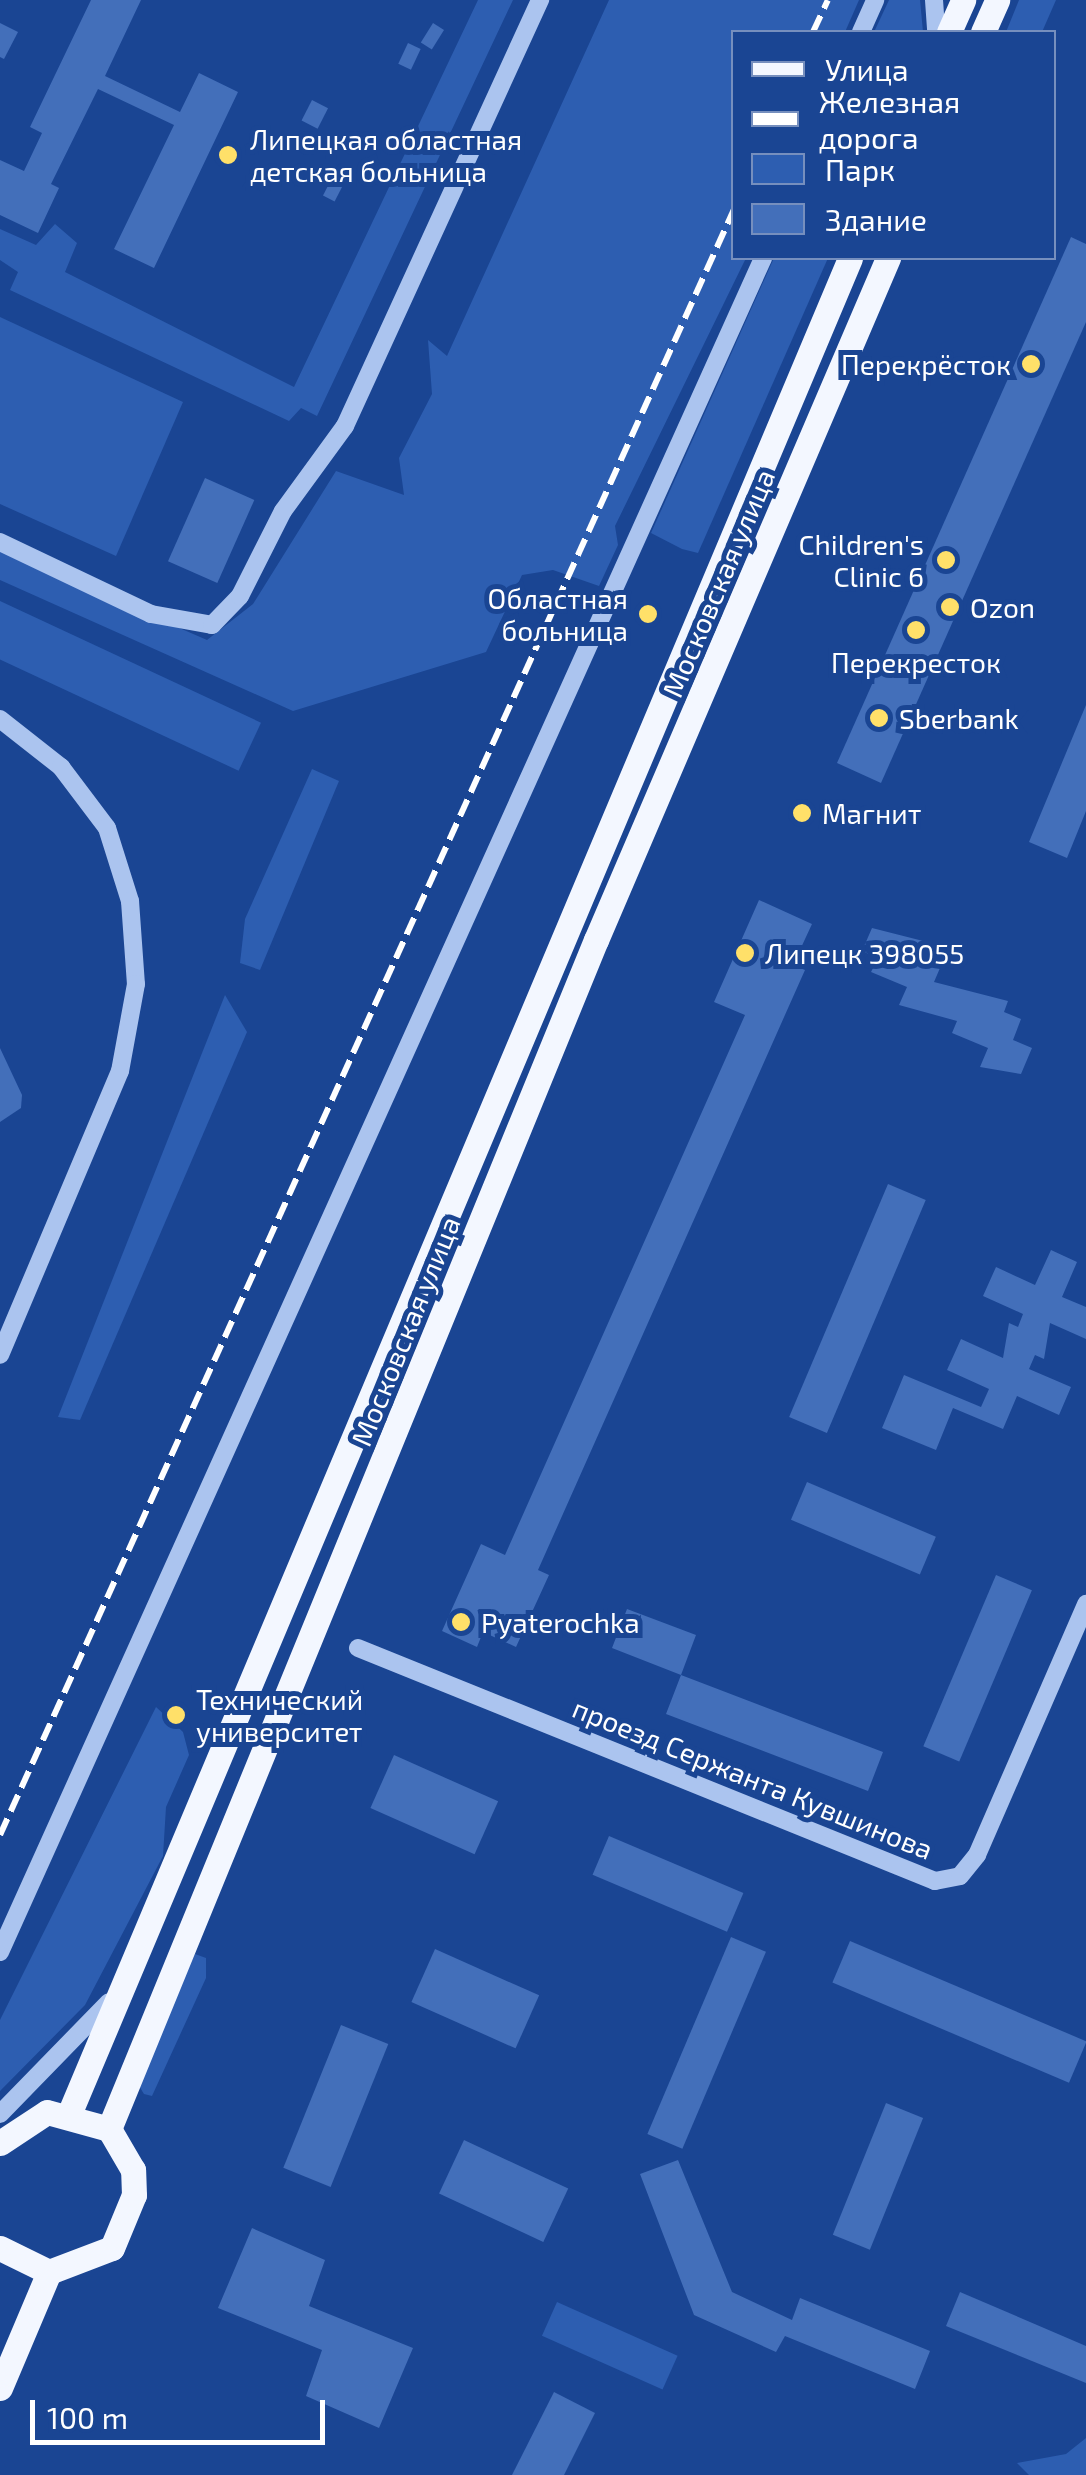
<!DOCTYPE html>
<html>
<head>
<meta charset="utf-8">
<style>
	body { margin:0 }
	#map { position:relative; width:1086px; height:2475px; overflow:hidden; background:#1a4593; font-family:"Exo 2",sans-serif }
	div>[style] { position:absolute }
	.green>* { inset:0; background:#2d5eb1; transform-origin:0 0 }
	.building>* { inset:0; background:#436fba; transform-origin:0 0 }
	.minor>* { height:18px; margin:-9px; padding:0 9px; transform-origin:9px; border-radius:9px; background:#abc4ef }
	.major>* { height:25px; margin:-12.5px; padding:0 12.5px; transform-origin:12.5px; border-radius:12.5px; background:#f3f7ff }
	.rail>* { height:6px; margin-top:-3px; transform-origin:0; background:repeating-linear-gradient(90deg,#fff 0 18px,transparent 0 26px) }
	.dots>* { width:28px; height:28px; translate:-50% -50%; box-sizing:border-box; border:5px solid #1a4593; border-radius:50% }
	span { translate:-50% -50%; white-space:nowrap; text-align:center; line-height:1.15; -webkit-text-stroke:10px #1a4593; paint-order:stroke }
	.poi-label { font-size:28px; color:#fff }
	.left { translate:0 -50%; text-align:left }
	.right { translate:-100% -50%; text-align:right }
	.street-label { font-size:28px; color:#fff }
	.legend { position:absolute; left:731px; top:30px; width:325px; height:230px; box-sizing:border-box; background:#1a4593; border:2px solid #768fbe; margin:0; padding:12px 18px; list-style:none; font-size:30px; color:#fff }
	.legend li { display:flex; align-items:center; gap:20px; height:50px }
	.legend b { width:50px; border:2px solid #768fbe }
	.scale { position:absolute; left:30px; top:2400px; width:295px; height:45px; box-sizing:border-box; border:5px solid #fff; border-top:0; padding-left:12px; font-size:30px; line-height:35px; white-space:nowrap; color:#fff; -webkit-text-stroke:8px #1a4593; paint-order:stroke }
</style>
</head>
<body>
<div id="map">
	<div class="green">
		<div style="clip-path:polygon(478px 0,513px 0,317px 416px,301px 408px,289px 421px,10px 290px,18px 272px,0 260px,0 229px,36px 245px,55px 224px,77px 243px,65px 272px,294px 387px)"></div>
		<div style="clip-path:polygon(609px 0,859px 0,845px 32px,734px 32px,734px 258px,746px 258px,615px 526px,618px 545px,599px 586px,553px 570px,522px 575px,486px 652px,293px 711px,0 580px,0 550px,207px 640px,253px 604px,336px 471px,404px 495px,399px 458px,432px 394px,428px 340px,447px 356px)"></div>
		<div style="clip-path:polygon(889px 0,920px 0,923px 32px,874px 32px)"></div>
		<div style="clip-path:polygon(1019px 0,1056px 0,1042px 32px,1006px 32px)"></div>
		<div style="clip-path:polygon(774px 258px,828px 258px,698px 553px,682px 549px,651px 533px)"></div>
		<div style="clip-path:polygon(0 317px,183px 402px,116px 556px,0 504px)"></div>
		<div style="left:0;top:601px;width:288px;height:53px;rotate:25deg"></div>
		<div style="clip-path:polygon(312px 769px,339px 781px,260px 970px,240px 963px,245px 919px)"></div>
		<div style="clip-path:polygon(225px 995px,247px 1032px,80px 1420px,58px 1417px)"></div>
		<div style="clip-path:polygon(156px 1707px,183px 1732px,189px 1755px,166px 1807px,163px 1856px,85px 2005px,0 2091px,0 2020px)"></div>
		<div style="clip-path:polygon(195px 1954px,206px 1958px,206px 1978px,152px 2096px,144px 2094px,136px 2081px)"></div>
		<div style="left:557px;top:2302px;width:132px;height:37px;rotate:24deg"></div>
		<div style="clip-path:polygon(1086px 2438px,1086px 2475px,1029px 2475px,1017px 2463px,1066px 2454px)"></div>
	</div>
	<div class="building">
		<div style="clip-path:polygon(91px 0,141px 0,105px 76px,180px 112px,199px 73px,238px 92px,154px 268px,114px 249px,174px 125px,98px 89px,51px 184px,59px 188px,38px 233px,0 215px,0 160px,24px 171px,42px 133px,30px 127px)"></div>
		<div style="clip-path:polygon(0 23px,18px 32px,4px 59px,0 57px)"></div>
		<div style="left:433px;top:23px;width:13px;height:23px;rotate:32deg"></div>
		<div style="left:408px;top:43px;width:14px;height:23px;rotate:25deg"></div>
		<div style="left:312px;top:100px;width:18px;height:23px;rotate:27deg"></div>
		<div style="left:333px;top:176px;width:13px;height:22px;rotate:27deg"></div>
		<div style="clip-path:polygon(1071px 237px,1086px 244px,1086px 322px,881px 783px,837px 763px)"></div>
		<div style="left:205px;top:478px;width:54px;height:91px;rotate:24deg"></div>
		<div style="clip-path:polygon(1086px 705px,1086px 811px,1067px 858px,1029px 842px)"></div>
		<div style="clip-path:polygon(759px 900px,812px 924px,793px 965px,805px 970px,538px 1570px,549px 1575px,516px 1647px,483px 1632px,477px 1647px,442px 1631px,481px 1544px,505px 1555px,745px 1015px,714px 1002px)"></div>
		<div style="clip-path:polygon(872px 928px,931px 943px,927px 954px,943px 961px,934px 982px,1008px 1001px,1004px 1012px,1021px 1019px,1013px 1040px,1032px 1048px,1021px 1074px,980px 1067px,988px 1048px,952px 1033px,957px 1021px,899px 1005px,907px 987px,871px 972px,878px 958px,862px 951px)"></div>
		<div style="clip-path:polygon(0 1048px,22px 1095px,21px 1108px,0 1122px)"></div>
		<div style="left:888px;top:1184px;width:41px;height:253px;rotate:23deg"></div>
		<div style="clip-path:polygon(1051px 1250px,1077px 1262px,1062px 1297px,1086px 1307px,1086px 1339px,1050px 1323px,1044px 1359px,1035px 1355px,1029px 1369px,1071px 1387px,1059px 1415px,1017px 1396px,1003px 1429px,953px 1408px,936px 1450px,882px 1428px,904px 1375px,981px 1407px,989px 1389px,947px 1370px,961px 1339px,1003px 1358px,1009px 1323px,1018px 1327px,1023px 1314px,983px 1296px,996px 1267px,1035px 1285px)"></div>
		<div style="left:807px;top:1482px;width:140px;height:41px;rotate:23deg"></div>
		<div style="left:996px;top:1575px;width:39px;height:186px;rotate:23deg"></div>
		<div style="clip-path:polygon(627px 1609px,696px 1635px,681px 1675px,883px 1752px,868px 1791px,666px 1714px,681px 1675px,612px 1648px)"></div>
		<div style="left:394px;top:1755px;width:114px;height:58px;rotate:24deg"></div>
		<div style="left:609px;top:1836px;width:146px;height:42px;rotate:23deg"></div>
		<div style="left:731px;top:1937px;width:38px;height:214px;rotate:23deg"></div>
		<div style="left:850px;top:1941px;width:257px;height:45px;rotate:23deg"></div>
		<div style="left:435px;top:1949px;width:114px;height:58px;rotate:24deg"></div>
		<div style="left:341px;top:2025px;width:51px;height:154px;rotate:22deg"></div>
		<div style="left:886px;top:2103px;width:40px;height:142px;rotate:22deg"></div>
		<div style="left:464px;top:2140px;width:115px;height:59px;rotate:25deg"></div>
		<div style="clip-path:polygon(678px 2160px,732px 2292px,792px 2320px,800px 2298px,930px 2351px,915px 2389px,785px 2336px,776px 2352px,694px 2315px,640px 2174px)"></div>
		<div style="clip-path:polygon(252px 2228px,325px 2260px,309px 2306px,413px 2348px,379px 2428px,306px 2396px,322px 2350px,218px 2308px)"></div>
		<div style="clip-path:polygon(960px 2292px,1086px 2346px,1086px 2383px,946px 2326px)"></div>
		<div style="clip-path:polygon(554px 2392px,595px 2413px,564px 2475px,512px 2475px)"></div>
	</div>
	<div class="minor">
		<div style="left:934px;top:0;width:32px;rotate:86deg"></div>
		<div style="left:861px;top:32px;width:35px;rotate:-66deg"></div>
		<div style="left:0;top:542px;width:167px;rotate:25.5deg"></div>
		<div style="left:151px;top:614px;width:62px;rotate:10.2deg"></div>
		<div style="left:212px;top:625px;width:40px;rotate:-46deg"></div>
		<div style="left:240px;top:596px;width:95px;rotate:-63.2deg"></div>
		<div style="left:283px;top:511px;width:105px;rotate:-53.9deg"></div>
		<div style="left:345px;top:426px;width:469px;rotate:-65.4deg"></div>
		<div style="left:0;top:719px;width:78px;rotate:38.2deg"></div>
		<div style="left:61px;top:767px;width:76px;rotate:53deg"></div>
		<div style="left:107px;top:828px;width:77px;rotate:72.5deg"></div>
		<div style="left:130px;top:901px;width:83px;rotate:85.9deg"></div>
		<div style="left:136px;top:984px;width:88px;rotate:100.4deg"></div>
		<div style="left:120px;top:1071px;width:308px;rotate:112.9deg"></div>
		<div style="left:358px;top:1648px;width:622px;rotate:21.99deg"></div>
		<div style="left:935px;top:1881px;width:25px;rotate:-11deg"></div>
		<div style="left:960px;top:1876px;width:27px;rotate:-51deg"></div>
		<div style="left:977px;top:1855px;width:274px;rotate:-66.5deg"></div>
		<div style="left:0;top:1952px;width:1858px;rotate:-65.75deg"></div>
		<div style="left:0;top:2114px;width:156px;rotate:-45.8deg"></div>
	</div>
	<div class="major">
		<div style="left:949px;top:32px;width:35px;rotate:-66deg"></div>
		<div style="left:983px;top:32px;width:35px;rotate:-66deg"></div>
		<div style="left:70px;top:2112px;width:2011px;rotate:-67.18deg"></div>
		<div style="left:109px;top:2129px;width:1285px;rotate:-67.73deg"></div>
		<div style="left:596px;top:940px;width:742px;rotate:-66.82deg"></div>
		<div style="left:0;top:2143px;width:56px;rotate:-33.4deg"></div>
		<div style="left:47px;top:2112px;width:64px;rotate:15.3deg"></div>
		<div style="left:0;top:2248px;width:55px;rotate:26.1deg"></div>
		<div style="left:49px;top:2272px;width:67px;rotate:-20.9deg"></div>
		<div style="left:112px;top:2248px;width:57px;rotate:-67.5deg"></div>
		<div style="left:134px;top:2195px;width:25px;rotate:-92deg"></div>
		<div style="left:133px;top:2170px;width:48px;rotate:-120.3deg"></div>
		<div style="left:0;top:2388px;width:126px;rotate:-67.1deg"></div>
	</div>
	<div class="rail">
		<div style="left:813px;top:32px;width:35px;rotate:-65deg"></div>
		<div style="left:0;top:1835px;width:1784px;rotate:-65.7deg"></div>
	</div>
	<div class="dots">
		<div style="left:228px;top:155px;background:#ffe069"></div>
		<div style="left:1031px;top:364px;background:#ffe069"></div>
		<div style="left:946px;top:560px;background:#ffe069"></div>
		<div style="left:950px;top:607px;background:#ffe069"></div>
		<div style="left:648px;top:614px;background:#ffe069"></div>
		<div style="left:916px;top:630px;background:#ffe069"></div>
		<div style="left:879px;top:718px;background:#ffe069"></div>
		<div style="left:802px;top:813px;background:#ffe069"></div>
		<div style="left:745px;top:953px;background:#ffe069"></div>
		<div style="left:461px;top:1622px;background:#ffe069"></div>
		<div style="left:176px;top:1715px;background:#ffe069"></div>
	</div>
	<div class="poi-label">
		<span class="left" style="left:250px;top:155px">Липецкая областная<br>детская больница</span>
		<span class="right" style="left:1011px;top:364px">Перекрёсток</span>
		<span class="right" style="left:924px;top:560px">Children's<br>Clinic 6</span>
		<span class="right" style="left:628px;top:614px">Областная<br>больница</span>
		<span class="left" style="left:970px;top:607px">Ozon</span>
		<span style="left:916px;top:662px">Перекресток</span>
		<span class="left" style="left:899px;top:718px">Sberbank</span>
		<span class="left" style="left:822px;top:813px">Магнит</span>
		<span class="left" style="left:765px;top:953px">Липецк 398055</span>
		<span class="left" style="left:481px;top:1622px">Pyaterochka</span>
		<span class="left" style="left:196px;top:1715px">Технический<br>университет</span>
	</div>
	<div class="street-label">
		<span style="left:718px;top:583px;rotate:-67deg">Московская улица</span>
		<span style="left:405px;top:1331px;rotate:-68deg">Московская улица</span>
		<span style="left:753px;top:1778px;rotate:22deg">проезд Сержанта Кувшинова</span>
	</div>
	<ul class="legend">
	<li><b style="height:12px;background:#f3f7ff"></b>Улица</li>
	<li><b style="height:12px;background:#fff"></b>Железная дорога</li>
	<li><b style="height:28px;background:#2d5eb1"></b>Парк</li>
	<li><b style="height:28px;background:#436fba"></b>Здание</li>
	</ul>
	<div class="scale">100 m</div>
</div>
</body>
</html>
